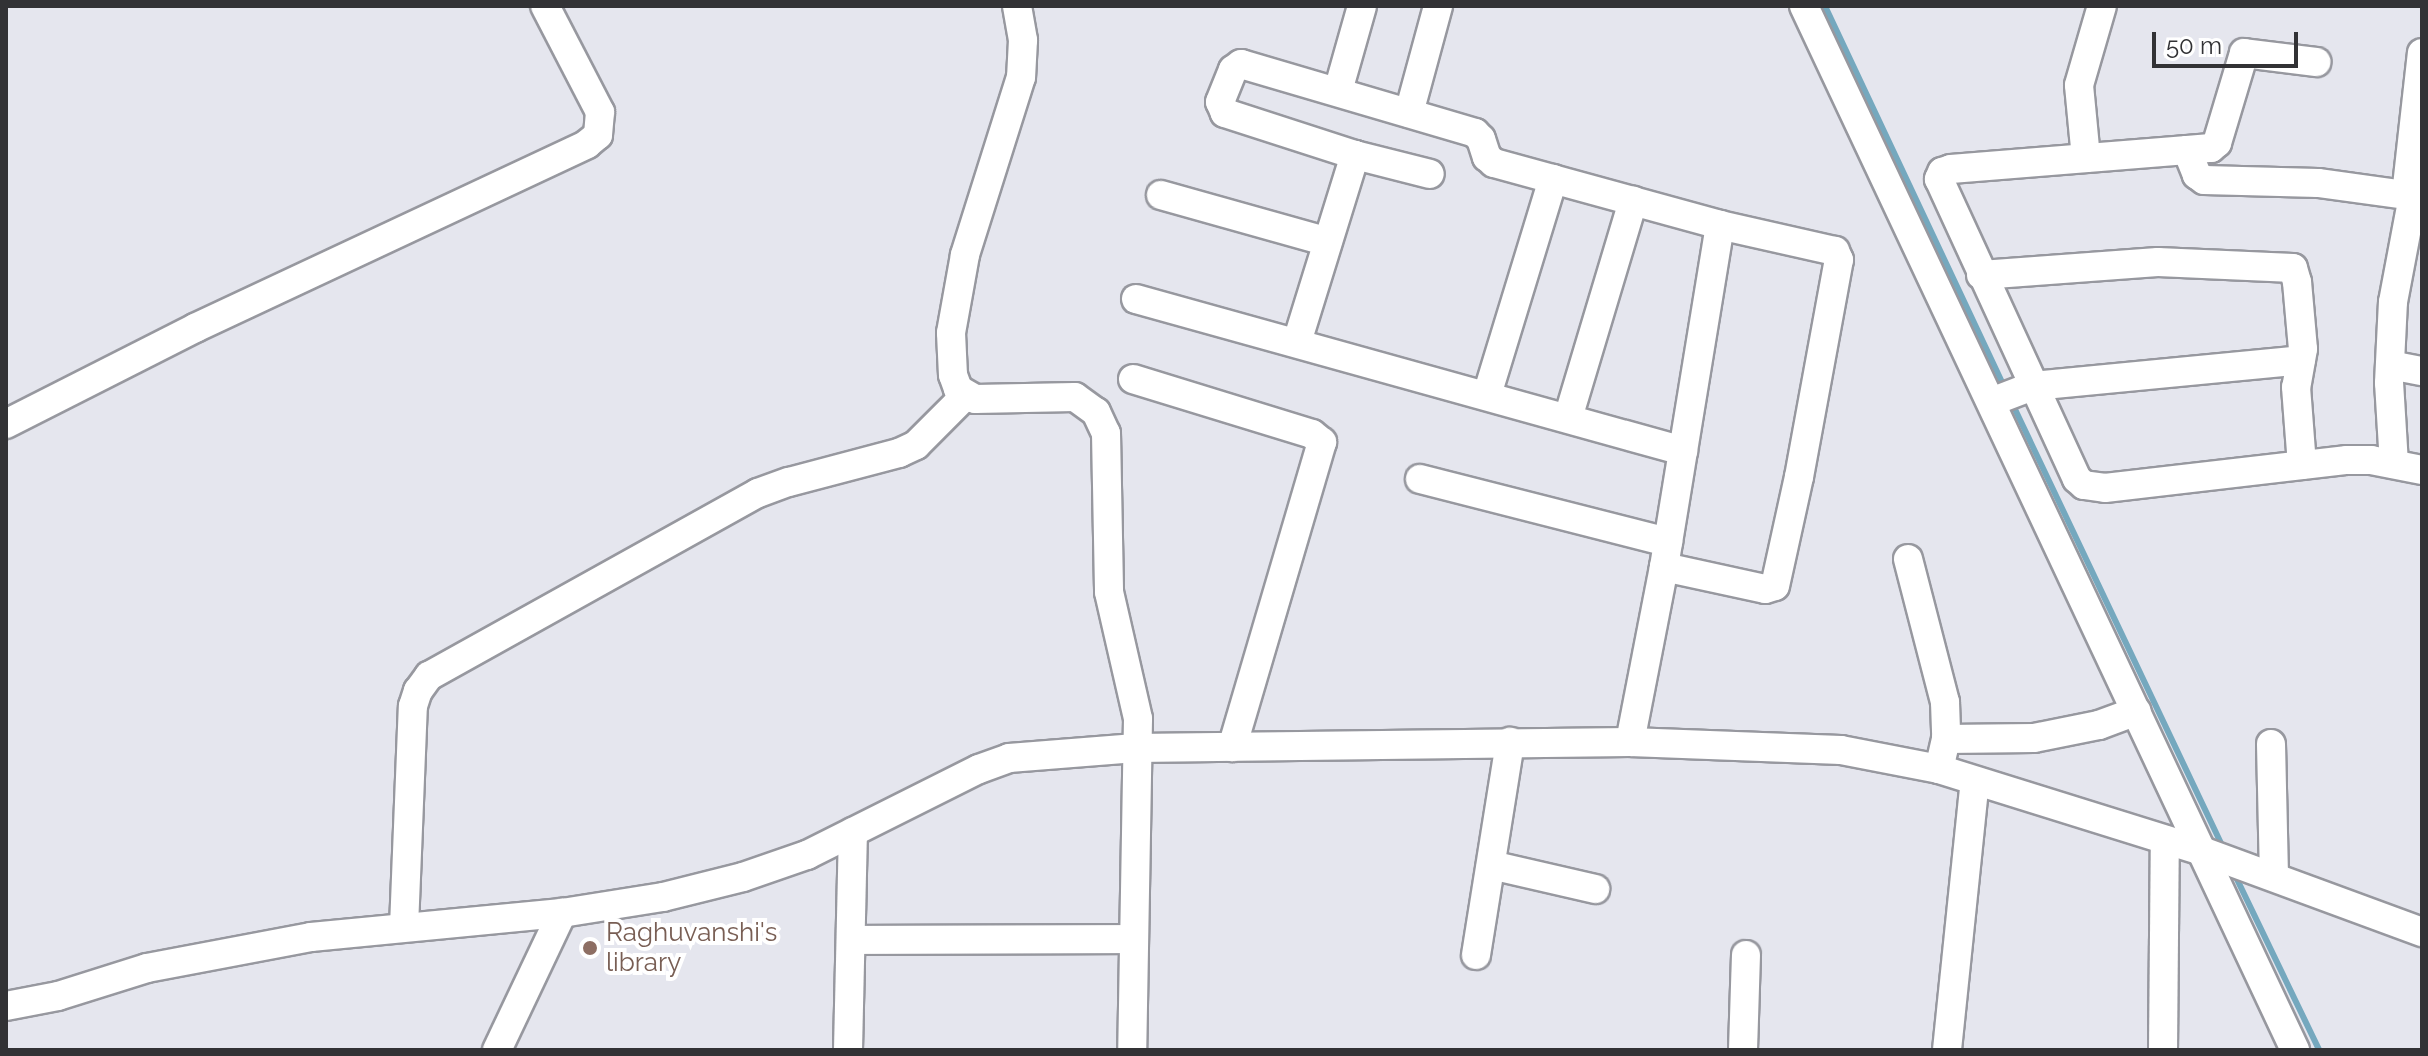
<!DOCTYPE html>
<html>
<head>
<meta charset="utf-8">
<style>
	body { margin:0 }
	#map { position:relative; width:2428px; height:1056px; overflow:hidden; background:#e5e6ee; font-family:Raleway,sans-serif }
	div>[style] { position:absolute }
	.stream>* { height:6px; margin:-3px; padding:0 3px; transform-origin:3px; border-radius:3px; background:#75a8be }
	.roads { filter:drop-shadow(2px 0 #97989f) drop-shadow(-2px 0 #97989f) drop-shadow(0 2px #97989f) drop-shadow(0 -2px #97989f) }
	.minor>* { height:28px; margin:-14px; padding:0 14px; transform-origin:14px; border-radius:14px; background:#fff }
	.dots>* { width:22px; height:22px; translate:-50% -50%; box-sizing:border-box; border:4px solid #fff; border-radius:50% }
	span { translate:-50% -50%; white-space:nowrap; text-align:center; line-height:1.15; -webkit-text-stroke:8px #fff; paint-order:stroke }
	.education-label { font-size:26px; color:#785e54 }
	.left { translate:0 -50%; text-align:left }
	.frame { position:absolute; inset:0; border:8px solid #323235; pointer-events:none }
	.scale { position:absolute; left:2152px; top:32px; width:146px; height:36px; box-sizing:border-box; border:4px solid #323235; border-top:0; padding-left:10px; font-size:24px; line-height:28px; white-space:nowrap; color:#323235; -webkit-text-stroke:6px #fff; paint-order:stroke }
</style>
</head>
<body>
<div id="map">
	<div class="stream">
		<div style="left:1825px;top:6px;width:423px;rotate:64.8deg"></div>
		<div style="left:2012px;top:403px;width:492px;rotate:64.6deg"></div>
		<div style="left:2234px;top:873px;width:196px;rotate:64.3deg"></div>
	</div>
	<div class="roads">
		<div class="minor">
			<div style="left:1017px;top:6px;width:35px;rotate:80deg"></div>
			<div style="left:1023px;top:40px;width:37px;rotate:93deg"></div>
			<div style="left:1021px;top:77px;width:187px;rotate:107.5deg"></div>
			<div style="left:965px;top:255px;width:79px;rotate:100.2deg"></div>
			<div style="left:951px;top:333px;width:42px;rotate:87.3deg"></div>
			<div style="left:953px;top:375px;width:15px;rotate:70deg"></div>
			<div style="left:958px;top:389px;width:20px;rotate:30deg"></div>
			<div style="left:975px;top:399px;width:100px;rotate:-1.1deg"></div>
			<div style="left:1075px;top:397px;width:26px;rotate:36deg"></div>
			<div style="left:1096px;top:412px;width:23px;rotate:65deg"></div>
			<div style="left:1106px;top:433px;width:159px;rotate:88.9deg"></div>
			<div style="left:1109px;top:592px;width:130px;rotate:77.1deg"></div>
			<div style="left:1138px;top:719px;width:331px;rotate:91deg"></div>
			<div style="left:1804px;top:6px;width:1154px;rotate:64.81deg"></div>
			<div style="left:1338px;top:91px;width:88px;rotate:-74.2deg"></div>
			<div style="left:1409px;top:113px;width:111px;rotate:-74.8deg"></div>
			<div style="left:2187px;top:150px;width:24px;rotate:-5deg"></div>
			<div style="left:2211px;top:148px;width:8px;rotate:-40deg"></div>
			<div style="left:2217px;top:143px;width:94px;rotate:-73.3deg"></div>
			<div style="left:2244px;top:53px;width:73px;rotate:7.1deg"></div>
			<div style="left:1355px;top:155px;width:77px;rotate:14.2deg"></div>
			<div style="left:2086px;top:158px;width:73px;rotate:-95.5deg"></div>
			<div style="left:2079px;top:85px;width:82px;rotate:-73.8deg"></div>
			<div style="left:1161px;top:195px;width:173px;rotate:15.7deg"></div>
			<div style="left:2406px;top:195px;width:143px;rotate:-83.6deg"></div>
			<div style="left:2413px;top:196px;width:96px;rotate:-172.2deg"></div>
			<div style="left:2318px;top:183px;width:114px;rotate:-178.5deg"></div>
			<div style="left:2204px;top:180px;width:9px;rotate:-144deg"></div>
			<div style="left:2197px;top:175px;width:27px;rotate:-112deg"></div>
			<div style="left:2187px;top:150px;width:237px;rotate:175.4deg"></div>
			<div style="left:1951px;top:169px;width:9px;rotate:162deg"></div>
			<div style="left:1942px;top:172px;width:8px;rotate:113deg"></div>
			<div style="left:1939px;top:179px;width:330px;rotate:65.3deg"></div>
			<div style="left:2077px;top:479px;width:9px;rotate:41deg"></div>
			<div style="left:2084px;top:485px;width:21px;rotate:8deg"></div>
			<div style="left:2105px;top:488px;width:244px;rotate:-6.6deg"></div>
			<div style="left:2347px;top:460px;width:24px"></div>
			<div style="left:2371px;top:460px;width:52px;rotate:11.1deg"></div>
			<div style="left:1981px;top:275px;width:177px;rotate:-4.2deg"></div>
			<div style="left:2158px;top:262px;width:135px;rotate:2.5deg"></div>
			<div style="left:2293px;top:268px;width:15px;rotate:74deg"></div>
			<div style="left:2297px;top:282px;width:67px;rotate:84.9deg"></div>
			<div style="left:2303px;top:349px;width:39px;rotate:100deg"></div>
			<div style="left:2296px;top:387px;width:78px;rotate:85.6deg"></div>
			<div style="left:1136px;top:299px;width:568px;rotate:15.53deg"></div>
			<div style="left:1297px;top:342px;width:196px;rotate:-72.8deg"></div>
			<div style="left:1355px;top:155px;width:137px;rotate:-162.1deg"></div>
			<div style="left:1225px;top:113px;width:12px;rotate:-114deg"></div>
			<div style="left:1220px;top:102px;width:35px;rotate:-68deg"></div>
			<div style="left:1233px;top:70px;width:10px;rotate:-37deg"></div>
			<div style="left:1241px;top:64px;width:244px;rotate:16.4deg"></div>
			<div style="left:1475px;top:133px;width:8px;rotate:45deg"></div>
			<div style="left:1481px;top:139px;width:19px;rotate:72deg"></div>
			<div style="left:1487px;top:157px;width:9px;rotate:41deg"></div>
			<div style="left:1494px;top:163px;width:234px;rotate:15.3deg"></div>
			<div style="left:1720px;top:225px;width:347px;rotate:99.3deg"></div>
			<div style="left:1664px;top:567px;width:178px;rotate:101deg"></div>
			<div style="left:2390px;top:365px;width:33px;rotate:11deg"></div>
			<div style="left:1133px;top:379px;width:187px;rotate:17.1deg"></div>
			<div style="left:1312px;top:434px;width:13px;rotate:39deg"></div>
			<div style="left:1322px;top:442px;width:318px;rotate:106.4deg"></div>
			<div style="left:1487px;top:395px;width:226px;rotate:-73deg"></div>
			<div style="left:1991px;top:402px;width:45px;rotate:-20.9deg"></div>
			<div style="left:2033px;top:386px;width:269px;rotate:-5.5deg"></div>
			<div style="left:1568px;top:418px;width:227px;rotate:-73.3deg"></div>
			<div style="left:6px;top:424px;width:212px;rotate:-26.9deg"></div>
			<div style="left:195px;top:328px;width:433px;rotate:-25.1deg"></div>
			<div style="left:587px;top:144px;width:14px;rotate:-39deg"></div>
			<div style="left:598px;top:135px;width:23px;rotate:-85deg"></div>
			<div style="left:600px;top:112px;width:119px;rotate:-117.4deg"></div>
			<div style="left:2394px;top:464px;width:81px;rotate:-93.5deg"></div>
			<div style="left:2389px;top:383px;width:81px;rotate:-87.2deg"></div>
			<div style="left:2393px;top:302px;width:108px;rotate:-79.3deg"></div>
			<div style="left:2413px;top:196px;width:9px;rotate:13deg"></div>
			<div style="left:1420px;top:479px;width:256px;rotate:14.3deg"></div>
			<div style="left:1908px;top:559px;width:148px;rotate:75.5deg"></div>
			<div style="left:1945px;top:702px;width:37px;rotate:88deg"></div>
			<div style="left:1946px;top:739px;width:31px;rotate:103deg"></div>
			<div style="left:1664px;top:567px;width:103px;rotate:12.3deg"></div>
			<div style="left:1765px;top:589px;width:10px;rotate:-17deg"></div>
			<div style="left:1775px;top:586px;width:112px;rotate:-77.6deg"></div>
			<div style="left:1799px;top:477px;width:221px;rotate:-79.6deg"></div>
			<div style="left:1839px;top:260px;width:10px;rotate:-114deg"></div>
			<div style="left:1835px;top:251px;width:118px;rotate:-167.3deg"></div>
			<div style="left:1946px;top:739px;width:88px;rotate:-0.7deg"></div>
			<div style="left:2034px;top:738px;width:66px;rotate:-11.3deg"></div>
			<div style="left:2099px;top:725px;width:40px;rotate:-20.2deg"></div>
			<div style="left:2271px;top:744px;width:132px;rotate:88.7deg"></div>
			<div style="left:1491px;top:865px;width:107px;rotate:13deg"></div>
			<div style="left:404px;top:927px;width:221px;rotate:-87.7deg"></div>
			<div style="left:413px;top:706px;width:16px;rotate:-72deg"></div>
			<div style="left:418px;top:691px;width:19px;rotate:-54deg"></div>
			<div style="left:429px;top:676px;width:376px;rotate:-29.1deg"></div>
			<div style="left:758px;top:493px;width:33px;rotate:-20deg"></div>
			<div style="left:789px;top:482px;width:114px;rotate:-14.8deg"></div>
			<div style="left:899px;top:453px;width:19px;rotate:-25deg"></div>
			<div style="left:916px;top:445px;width:69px;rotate:-45deg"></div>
			<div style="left:851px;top:940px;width:282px;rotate:-0.2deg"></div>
			<div style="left:1476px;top:955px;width:216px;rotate:-80.9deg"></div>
			<div style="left:6px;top:1006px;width:53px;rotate:-10.9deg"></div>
			<div style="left:58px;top:996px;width:93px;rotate:-17.5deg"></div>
			<div style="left:147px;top:968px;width:167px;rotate:-10.7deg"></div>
			<div style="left:311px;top:937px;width:252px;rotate:-5.5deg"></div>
			<div style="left:562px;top:913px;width:102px;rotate:-9deg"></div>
			<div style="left:663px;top:897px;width:82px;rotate:-14deg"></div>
			<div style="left:743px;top:877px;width:68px;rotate:-19deg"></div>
			<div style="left:807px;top:855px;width:192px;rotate:-26.6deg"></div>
			<div style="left:979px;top:769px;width:32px;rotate:-20deg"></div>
			<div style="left:1009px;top:758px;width:127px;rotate:-4.5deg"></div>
			<div style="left:1136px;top:748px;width:494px;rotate:-0.7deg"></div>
			<div style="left:1630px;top:742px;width:211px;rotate:2.2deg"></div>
			<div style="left:1841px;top:750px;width:100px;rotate:11deg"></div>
			<div style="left:1939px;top:769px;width:272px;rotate:17.3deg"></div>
			<div style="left:2199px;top:850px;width:238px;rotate:20.2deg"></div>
			<div style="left:497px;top:1050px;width:152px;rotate:-64.6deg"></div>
			<div style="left:848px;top:1050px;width:218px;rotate:-88.7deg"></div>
			<div style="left:1743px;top:1050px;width:95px;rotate:-88.2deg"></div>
			<div style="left:1947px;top:1050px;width:270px;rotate:-84.1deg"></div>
			<div style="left:2163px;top:1050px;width:210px;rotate:-89.5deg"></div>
		</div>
	</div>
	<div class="dots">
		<div style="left:590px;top:948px;background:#8d6e63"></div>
	</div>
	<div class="education-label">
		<span class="left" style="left:606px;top:948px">Raghuvanshi's<br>library</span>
	</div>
	<div class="frame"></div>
	<div class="scale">50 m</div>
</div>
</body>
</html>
